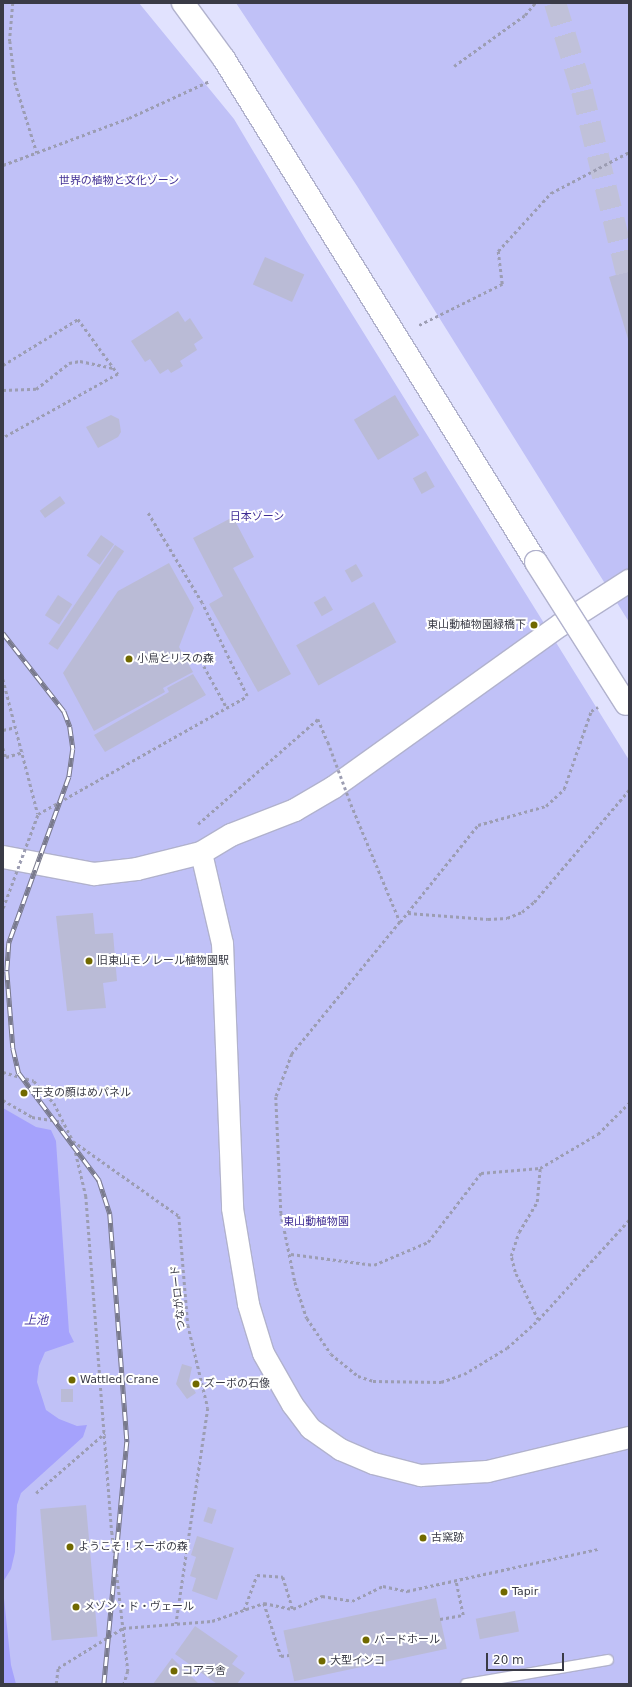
<!DOCTYPE html>
<html>
<head>
<meta charset="utf-8">
<style>
	body { margin:0 }
	#map { position:relative; width:632px; height:1687px; overflow:hidden; background:#e1e2fe; font-family:"DejaVu Sans","Noto Sans JP",sans-serif }
	div>[style] { position:absolute }
	.green>* { inset:0; background:#c0c1f7 }
	.water>* { inset:0; background:#a5a2fc }
	.building>* { inset:0; background:#babbd6; transform-origin:0 0 }
	.motorway-tunnel>* { height:22px; margin-top:-11px; transform-origin:0; background:repeating-linear-gradient(90deg,#c0c1d9 0 22px,transparent 0 33px) }
	.path>* { height:2.5px; margin-top:-1.25px; transform-origin:0; background:repeating-linear-gradient(90deg,#9c9db2 0 3px,transparent 0 6px) }
	.roads { filter:drop-shadow(1px 0 #b1b2cd) drop-shadow(-1px 0 #b1b2cd) drop-shadow(0 1px #b1b2cd) drop-shadow(0 -1px #b1b2cd) }
	.service>* { height:10px; margin:-5px; padding:0 5px; transform-origin:5px; border-radius:5px; background:#fff }
	.minor>* { height:21px; margin:-10.5px; padding:0 10.5px; transform-origin:10.5px; border-radius:10.5px; background:#fff }
	.tertiary>* { height:22px; margin:-11px; padding:0 11px; transform-origin:11px; border-radius:11px; background:#fff }
	.rail>* { height:4.5px; margin-top:-2.25px; transform-origin:0; background:repeating-linear-gradient(90deg,#fff 0 9px,#797a8c 0 18px); box-sizing:border-box; border-block:1px solid #797a8c }
	.path-bridge>* { height:2.5px; margin-top:-1.25px; transform-origin:0; background:repeating-linear-gradient(90deg,#9c9db2 0 3px,transparent 0 6px) }
	.bridges { filter:drop-shadow(1px 0 #b1b2cd) drop-shadow(-1px 0 #b1b2cd) drop-shadow(0 1px #b1b2cd) drop-shadow(0 -1px #b1b2cd) }
	.tertiary-bridge>* { height:22px; margin:-11px; padding:0 11px; transform-origin:11px; border-radius:11px; background:#fff }
	.dots>* { width:11px; height:11px; translate:-50% -50%; box-sizing:border-box; border:2px solid #fff; border-radius:50% }
	span { translate:-50% -50%; white-space:nowrap; text-align:center; line-height:1.15; -webkit-text-stroke:4px #fff; paint-order:stroke }
	.park-label { font-size:11px; color:#402e94 }
	.poi-label { font-size:11px; color:#3a3b46 }
	.right { translate:-100% -50%; text-align:right }
	.left { translate:0 -50%; text-align:left }
	.street-label { font-size:11px; color:#3a3b46 }
	.water-label { font-size:12px; color:#47379d; font-style:italic }
	.frame { position:absolute; inset:0; border:4px solid #3a3b46; pointer-events:none }
	.scale { position:absolute; left:486px; top:1653px; width:78px; height:18px; box-sizing:border-box; border:2px solid #3a3b46; border-top:0; padding-left:5px; font-size:12px; line-height:14px; white-space:nowrap; color:#3a3b46; -webkit-text-stroke:3px #fff; paint-order:stroke }
</style>
</head>
<body>
<div id="map">
	<div class="green">
		<div style="clip-path:polygon(3px 3px,139px 3px,234px 119px,306px 240px,629px 760px,629px 1684px,3px 1684px)"></div>
		<div style="clip-path:polygon(236px 3px,629px 3px,629px 622px,357px 186px)"></div>
	</div>
	<div class="water">
		<div style="clip-path:polygon(3px 1108px,36px 1127px,51px 1130px,56px 1141px,69px 1332px,74px 1342px,45px 1352px,39px 1366px,37px 1382px,46px 1410px,59px 1419px,77px 1426px,87px 1425px,83px 1437px,21px 1493px,17px 1505px,15px 1552px,11px 1569px,3px 1582px)"></div>
		<div style="clip-path:polygon(3px 1589px,11px 1665px,16px 1684px,3px 1684px)"></div>
	</div>
	<div class="building">
		<div style="left:265px;top:257px;width:43px;height:30px;rotate:24deg"></div>
		<div style="clip-path:polygon(629px 271px,629px 342px,609px 277px)"></div>
		<div style="clip-path:polygon(178px 311px,185px 322px,190px 318px,203px 338px,194px 344px,197px 350px,180px 361px,183px 366px,171px 373px,168px 369px,160px 374px,150px 359px,145px 362px,131px 341px)"></div>
		<div style="left:395px;top:395px;width:47px;height:48px;rotate:59deg"></div>
		<div style="clip-path:polygon(111px 415px,119px 419px,121px 432px,118px 437px,98px 448px,86px 427px)"></div>
		<div style="left:426px;top:471px;width:18px;height:15px;rotate:61deg"></div>
		<div style="left:60px;top:496px;width:9px;height:25px;rotate:54deg"></div>
		<div style="clip-path:polygon(233px 517px,254px 557px,233px 568px,291px 674px,258px 692px,209px 604px,223px 596px,193px 538px)"></div>
		<div style="left:101px;top:535px;width:16px;height:25px;rotate:35deg"></div>
		<div style="left:115px;top:545px;width:11px;height:119px;rotate:34deg"></div>
		<div style="clip-path:polygon(169px 563px,194px 608px,179px 647px,193px 672px,163px 688px,165px 692px,94px 731px,63px 673px,118px 591px)"></div>
		<div style="left:356px;top:564px;width:14px;height:13px;rotate:60deg"></div>
		<div style="left:58px;top:595px;width:17px;height:24px;rotate:33deg"></div>
		<div style="left:325px;top:596px;width:16px;height:13px;rotate:60deg"></div>
		<div style="left:374px;top:602px;width:46px;height:89px;rotate:61deg"></div>
		<div style="clip-path:polygon(193px 674px,206px 695px,105px 752px,94px 735px,169px 692px,167px 688px)"></div>
		<div style="clip-path:polygon(93px 913px,95px 934px,113px 933px,117px 981px,103px 983px,106px 1008px,67px 1011px,56px 916px)"></div>
		<div style="clip-path:polygon(182px 1364px,192px 1367px,189px 1381px,196px 1393px,187px 1399px,176px 1384px)"></div>
		<div style="left:61px;top:1389px;width:12px;height:13px"></div>
		<div style="left:86px;top:1505px;width:132px;height:46px;rotate:85deg"></div>
		<div style="left:208px;top:1507px;width:9px;height:15px;rotate:18deg"></div>
		<div style="clip-path:polygon(197px 1536px,234px 1548px,217px 1600px,192px 1591px,196px 1578px,190px 1576px,196px 1557px,191px 1555px)"></div>
		<div style="left:436px;top:1598px;width:52px;height:156px;rotate:78deg"></div>
		<div style="left:515px;top:1611px;width:21px;height:40px;rotate:79deg"></div>
		<div style="clip-path:polygon(195px 1626px,238px 1656px,232px 1664px,245px 1673px,237px 1684px,217px 1684px,175px 1654px)"></div>
		<div style="clip-path:polygon(172px 1658px,199px 1684px,153px 1684px)"></div>
	</div>
	<div class="motorway-tunnel">
		<div style="left:555px;top:3px;width:92px;rotate:72.9deg"></div>
		<div style="left:582px;top:91px;width:197px;rotate:76.2deg"></div>
	</div>
	<div class="path">
		<div style="left:13px;top:3px;width:38px;rotate:95deg"></div>
		<div style="left:10px;top:41px;width:41px;rotate:83deg"></div>
		<div style="left:15px;top:82px;width:74px;rotate:72.8deg"></div>
		<div style="left:454px;top:66px;width:87px;rotate:-35.7deg"></div>
		<div style="left:525px;top:15px;width:16px;rotate:-50deg"></div>
		<div style="left:3px;top:165px;width:134px;rotate:-20.5deg"></div>
		<div style="left:129px;top:118px;width:89px;rotate:-24.6deg"></div>
		<div style="left:419px;top:325px;width:93px;rotate:-26.3deg"></div>
		<div style="left:502px;top:284px;width:33px;rotate:-97deg"></div>
		<div style="left:498px;top:251px;width:79px;rotate:-47.6deg"></div>
		<div style="left:551px;top:193px;width:88px;rotate:-27.7deg"></div>
		<div style="left:3px;top:365px;width:88px;rotate:-31.5deg"></div>
		<div style="left:78px;top:319px;width:68px;rotate:54deg"></div>
		<div style="left:118px;top:374px;width:132px;rotate:150.9deg"></div>
		<div style="left:3px;top:390px;width:33px;rotate:-2deg"></div>
		<div style="left:36px;top:389px;width:42px;rotate:-38.2deg"></div>
		<div style="left:69px;top:363px;width:11px;rotate:-10deg"></div>
		<div style="left:80px;top:361px;width:34px;rotate:12deg"></div>
		<div style="left:204px;top:666px;width:48px;rotate:61.3deg"></div>
		<div style="left:3px;top:679px;width:139px;rotate:75.5deg"></div>
		<div style="left:38px;top:814px;width:240px;rotate:-29.4deg"></div>
		<div style="left:247px;top:696px;width:103px;rotate:-115.8deg"></div>
		<div style="left:202px;top:603px;width:105px;rotate:-121deg"></div>
		<div style="left:3px;top:730px;width:13px;rotate:-13deg"></div>
		<div style="left:3px;top:748px;width:9px;rotate:72deg"></div>
		<div style="left:6px;top:757px;width:18px;rotate:-16deg"></div>
		<div style="left:351px;top:804px;width:128px;rotate:67.4deg"></div>
		<div style="left:400px;top:922px;width:124px;rotate:-51.2deg"></div>
		<div style="left:478px;top:825px;width:71px;rotate:-15.6deg"></div>
		<div style="left:546px;top:806px;width:25px;rotate:-43deg"></div>
		<div style="left:564px;top:789px;width:83px;rotate:-70.9deg"></div>
		<div style="left:591px;top:711px;width:8px;rotate:-30deg"></div>
		<div style="left:198px;top:824px;width:159px;rotate:-41.2deg"></div>
		<div style="left:318px;top:719px;width:25px;rotate:67deg"></div>
		<div style="left:408px;top:913px;width:80px;rotate:4.3deg"></div>
		<div style="left:488px;top:919px;width:19px;rotate:-3deg"></div>
		<div style="left:507px;top:918px;width:16px;rotate:-22deg"></div>
		<div style="left:522px;top:912px;width:16px;rotate:-40deg"></div>
		<div style="left:534px;top:902px;width:147px;rotate:-49.7deg"></div>
		<div style="left:400px;top:922px;width:171px;rotate:129.3deg"></div>
		<div style="left:292px;top:1054px;width:46px;rotate:110.4deg"></div>
		<div style="left:276px;top:1097px;width:116px;rotate:87.5deg"></div>
		<div style="left:281px;top:1213px;width:70px;rotate:78.5deg"></div>
		<div style="left:295px;top:1282px;width:38px;rotate:72deg"></div>
		<div style="left:307px;top:1318px;width:43px;rotate:56.3deg"></div>
		<div style="left:331px;top:1354px;width:35px;rotate:39deg"></div>
		<div style="left:358px;top:1376px;width:16px;rotate:18deg"></div>
		<div style="left:373px;top:1381px;width:68px;rotate:0.8deg"></div>
		<div style="left:441px;top:1382px;width:24px;rotate:-19deg"></div>
		<div style="left:464px;top:1374px;width:50px;rotate:-31.2deg"></div>
		<div style="left:507px;top:1348px;width:42px;rotate:-42.1deg"></div>
		<div style="left:538px;top:1320px;width:135px;rotate:-47.7deg"></div>
		<div style="left:3px;top:1072px;width:32px;rotate:16deg"></div>
		<div style="left:34px;top:1081px;width:30px;rotate:48deg"></div>
		<div style="left:54px;top:1103px;width:42px;rotate:63.4deg"></div>
		<div style="left:73px;top:1141px;width:57px;rotate:76.7deg"></div>
		<div style="left:86px;top:1196px;width:337px;rotate:85.6deg"></div>
		<div style="left:112px;top:1532px;width:140px;rotate:83.4deg"></div>
		<div style="left:128px;top:1671px;width:14px;rotate:107deg"></div>
		<div style="left:3px;top:1100px;width:34px;rotate:30deg"></div>
		<div style="left:32px;top:1117px;width:31px;rotate:9deg"></div>
		<div style="left:73px;top:1141px;width:130px;rotate:35.3deg"></div>
		<div style="left:179px;top:1216px;width:109px;rotate:85.3deg"></div>
		<div style="left:188px;top:1325px;width:85px;rotate:76.5deg"></div>
		<div style="left:208px;top:1408px;width:218px;rotate:98.4deg"></div>
		<div style="left:291px;top:1254px;width:84px;rotate:7.5deg"></div>
		<div style="left:374px;top:1265px;width:59px;rotate:-23.1deg"></div>
		<div style="left:428px;top:1242px;width:87px;rotate:-52.5deg"></div>
		<div style="left:481px;top:1173px;width:59px;rotate:-4.8deg"></div>
		<div style="left:538px;top:1320px;width:53px;rotate:-115.6deg"></div>
		<div style="left:515px;top:1272px;width:16px;rotate:-104deg"></div>
		<div style="left:511px;top:1256px;width:25px;rotate:-72deg"></div>
		<div style="left:519px;top:1232px;width:35px;rotate:-59deg"></div>
		<div style="left:537px;top:1202px;width:34px;rotate:-85deg"></div>
		<div style="left:540px;top:1168px;width:67px;rotate:-30.4deg"></div>
		<div style="left:598px;top:1134px;width:44px;rotate:-45deg"></div>
		<div style="left:36px;top:1493px;width:91px;rotate:-41deg"></div>
		<div style="left:264px;top:1603px;width:56px;rotate:72.2deg"></div>
		<div style="left:281px;top:1656px;width:8px;rotate:-7deg"></div>
		<div style="left:244px;top:1610px;width:37px;rotate:-70deg"></div>
		<div style="left:257px;top:1575px;width:26px;rotate:4deg"></div>
		<div style="left:283px;top:1577px;width:34px;rotate:73deg"></div>
		<div style="left:440px;top:1619px;width:23px;rotate:-10deg"></div>
		<div style="left:463px;top:1615px;width:35px;rotate:-102deg"></div>
		<div style="left:56px;top:1684px;width:16px;rotate:-83deg"></div>
		<div style="left:58px;top:1668px;width:76px;rotate:-31.6deg"></div>
		<div style="left:123px;top:1628px;width:89px;rotate:-4.5deg"></div>
		<div style="left:212px;top:1621px;width:55px;rotate:-19.1deg"></div>
		<div style="left:264px;top:1603px;width:30px;rotate:12deg"></div>
		<div style="left:293px;top:1609px;width:32px;rotate:-24deg"></div>
		<div style="left:322px;top:1596px;width:30px;rotate:9deg"></div>
		<div style="left:352px;top:1601px;width:34px;rotate:-26deg"></div>
		<div style="left:383px;top:1586px;width:25px;rotate:12deg"></div>
		<div style="left:407px;top:1591px;width:196px;rotate:-12.4deg"></div>
	</div>
	<div class="roads">
		<div class="service">
			<div style="left:466px;top:1684px;width:144px;rotate:-9.6deg"></div>
		</div>
		<div class="minor">
			<div style="left:201px;top:853px;width:92px;rotate:76.9deg"></div>
			<div style="left:222px;top:943px;width:265px;rotate:87.8deg"></div>
			<div style="left:232px;top:1208px;width:97px;rotate:80.5deg"></div>
			<div style="left:248px;top:1304px;width:51px;rotate:73deg"></div>
			<div style="left:263px;top:1353px;width:59px;rotate:60.4deg"></div>
			<div style="left:292px;top:1404px;width:30px;rotate:53deg"></div>
			<div style="left:310px;top:1428px;width:37px;rotate:35deg"></div>
			<div style="left:340px;top:1449px;width:36px;rotate:23deg"></div>
			<div style="left:373px;top:1463px;width:49px;rotate:14.3deg"></div>
			<div style="left:420px;top:1475px;width:67px;rotate:-3.4deg"></div>
			<div style="left:487px;top:1471px;width:146px;rotate:-13.5deg"></div>
		</div>
		<div class="tertiary">
			<div style="left:183px;top:3px;width:69px;rotate:53.8deg"></div>
			<div style="left:224px;top:59px;width:592px;rotate:58.19deg"></div>
			<div style="left:3px;top:857px;width:93px;rotate:10.6deg"></div>
			<div style="left:94px;top:874px;width:43px;rotate:-6.6deg"></div>
			<div style="left:137px;top:869px;width:66px;rotate:-14deg"></div>
			<div style="left:201px;top:853px;width:35px;rotate:-31deg"></div>
			<div style="left:231px;top:835px;width:69px;rotate:-21.3deg"></div>
			<div style="left:295px;top:810px;width:45px;rotate:-30.5deg"></div>
			<div style="left:334px;top:787px;width:280px;rotate:-35.6deg"></div>
			<div style="left:562px;top:624px;width:80px;rotate:-32.7deg"></div>
		</div>
	</div>
	<div class="rail">
		<div style="left:3px;top:633px;width:99px;rotate:52deg"></div>
		<div style="left:64px;top:711px;width:17px;rotate:69deg"></div>
		<div style="left:70px;top:727px;width:22px;rotate:82deg"></div>
		<div style="left:73px;top:749px;width:28px;rotate:98deg"></div>
		<div style="left:69px;top:777px;width:177px;rotate:109.9deg"></div>
		<div style="left:9px;top:943px;width:28px;rotate:94deg"></div>
		<div style="left:7px;top:971px;width:77px;rotate:85.5deg"></div>
		<div style="left:13px;top:1048px;width:26px;rotate:77deg"></div>
		<div style="left:19px;top:1073px;width:134px;rotate:53.2deg"></div>
		<div style="left:99px;top:1180px;width:36px;rotate:72deg"></div>
		<div style="left:110px;top:1214px;width:229px;rotate:85.7deg"></div>
		<div style="left:127px;top:1442px;width:243px;rotate:95.4deg"></div>
	</div>
	<div class="path-bridge">
		<div style="left:328px;top:742px;width:66px;rotate:69.6deg"></div>
		<div style="left:3px;top:908px;width:100px;rotate:-69.6deg"></div>
	</div>
	<div class="bridges">
		<div class="tertiary-bridge">
			<div style="left:536px;top:562px;width:168px;rotate:57.6deg"></div>
		</div>
	</div>
	<div class="dots">
		<div style="left:534px;top:625px;background:#716900"></div>
		<div style="left:129px;top:659px;background:#716900"></div>
		<div style="left:89px;top:961px;background:#716900"></div>
		<div style="left:24px;top:1093px;background:#716900"></div>
		<div style="left:72px;top:1380px;background:#716900"></div>
		<div style="left:196px;top:1384px;background:#716900"></div>
		<div style="left:423px;top:1538px;background:#716900"></div>
		<div style="left:70px;top:1547px;background:#716900"></div>
		<div style="left:504px;top:1592px;background:#716900"></div>
		<div style="left:76px;top:1607px;background:#716900"></div>
		<div style="left:366px;top:1640px;background:#716900"></div>
		<div style="left:322px;top:1661px;background:#716900"></div>
		<div style="left:174px;top:1671px;background:#716900"></div>
	</div>
	<div class="park-label">
		<span style="left:119px;top:181px">世界の植物と文化ゾーン</span>
		<span style="left:257px;top:517px">日本ゾーン</span>
		<span style="left:316px;top:1222px">東山動植物園</span>
	</div>
	<div class="poi-label">
		<span class="right" style="left:526px;top:625px">東山動植物園緑橋下</span>
		<span class="left" style="left:137px;top:659px">小鳥とリスの森</span>
		<span class="left" style="left:97px;top:961px">旧東山モノレール植物園駅</span>
		<span class="left" style="left:32px;top:1093px">干支の顔はめパネル</span>
		<span class="left" style="left:80px;top:1380px">Wattled Crane</span>
		<span class="left" style="left:204px;top:1384px">ズーボの石像</span>
		<span class="left" style="left:431px;top:1538px">古窯跡</span>
		<span class="left" style="left:78px;top:1547px">ようこそ！ズーボの森</span>
		<span class="left" style="left:512px;top:1592px">Tapir</span>
		<span class="left" style="left:84px;top:1607px">メゾン・ド・ヴェール</span>
		<span class="left" style="left:374px;top:1640px">バードホール</span>
		<span class="left" style="left:330px;top:1661px">大型インコ</span>
		<span class="left" style="left:182px;top:1671px">コアラ舎</span>
	</div>
	<div class="street-label">
		<span style="left:179px;top:1298px;rotate:-96deg">つながロード</span>
	</div>
	<div class="water-label">
		<span style="left:36px;top:1321px">上池</span>
	</div>
	<div class="frame"></div>
	<div class="scale">20 m</div>
</div>
</body>
</html>
